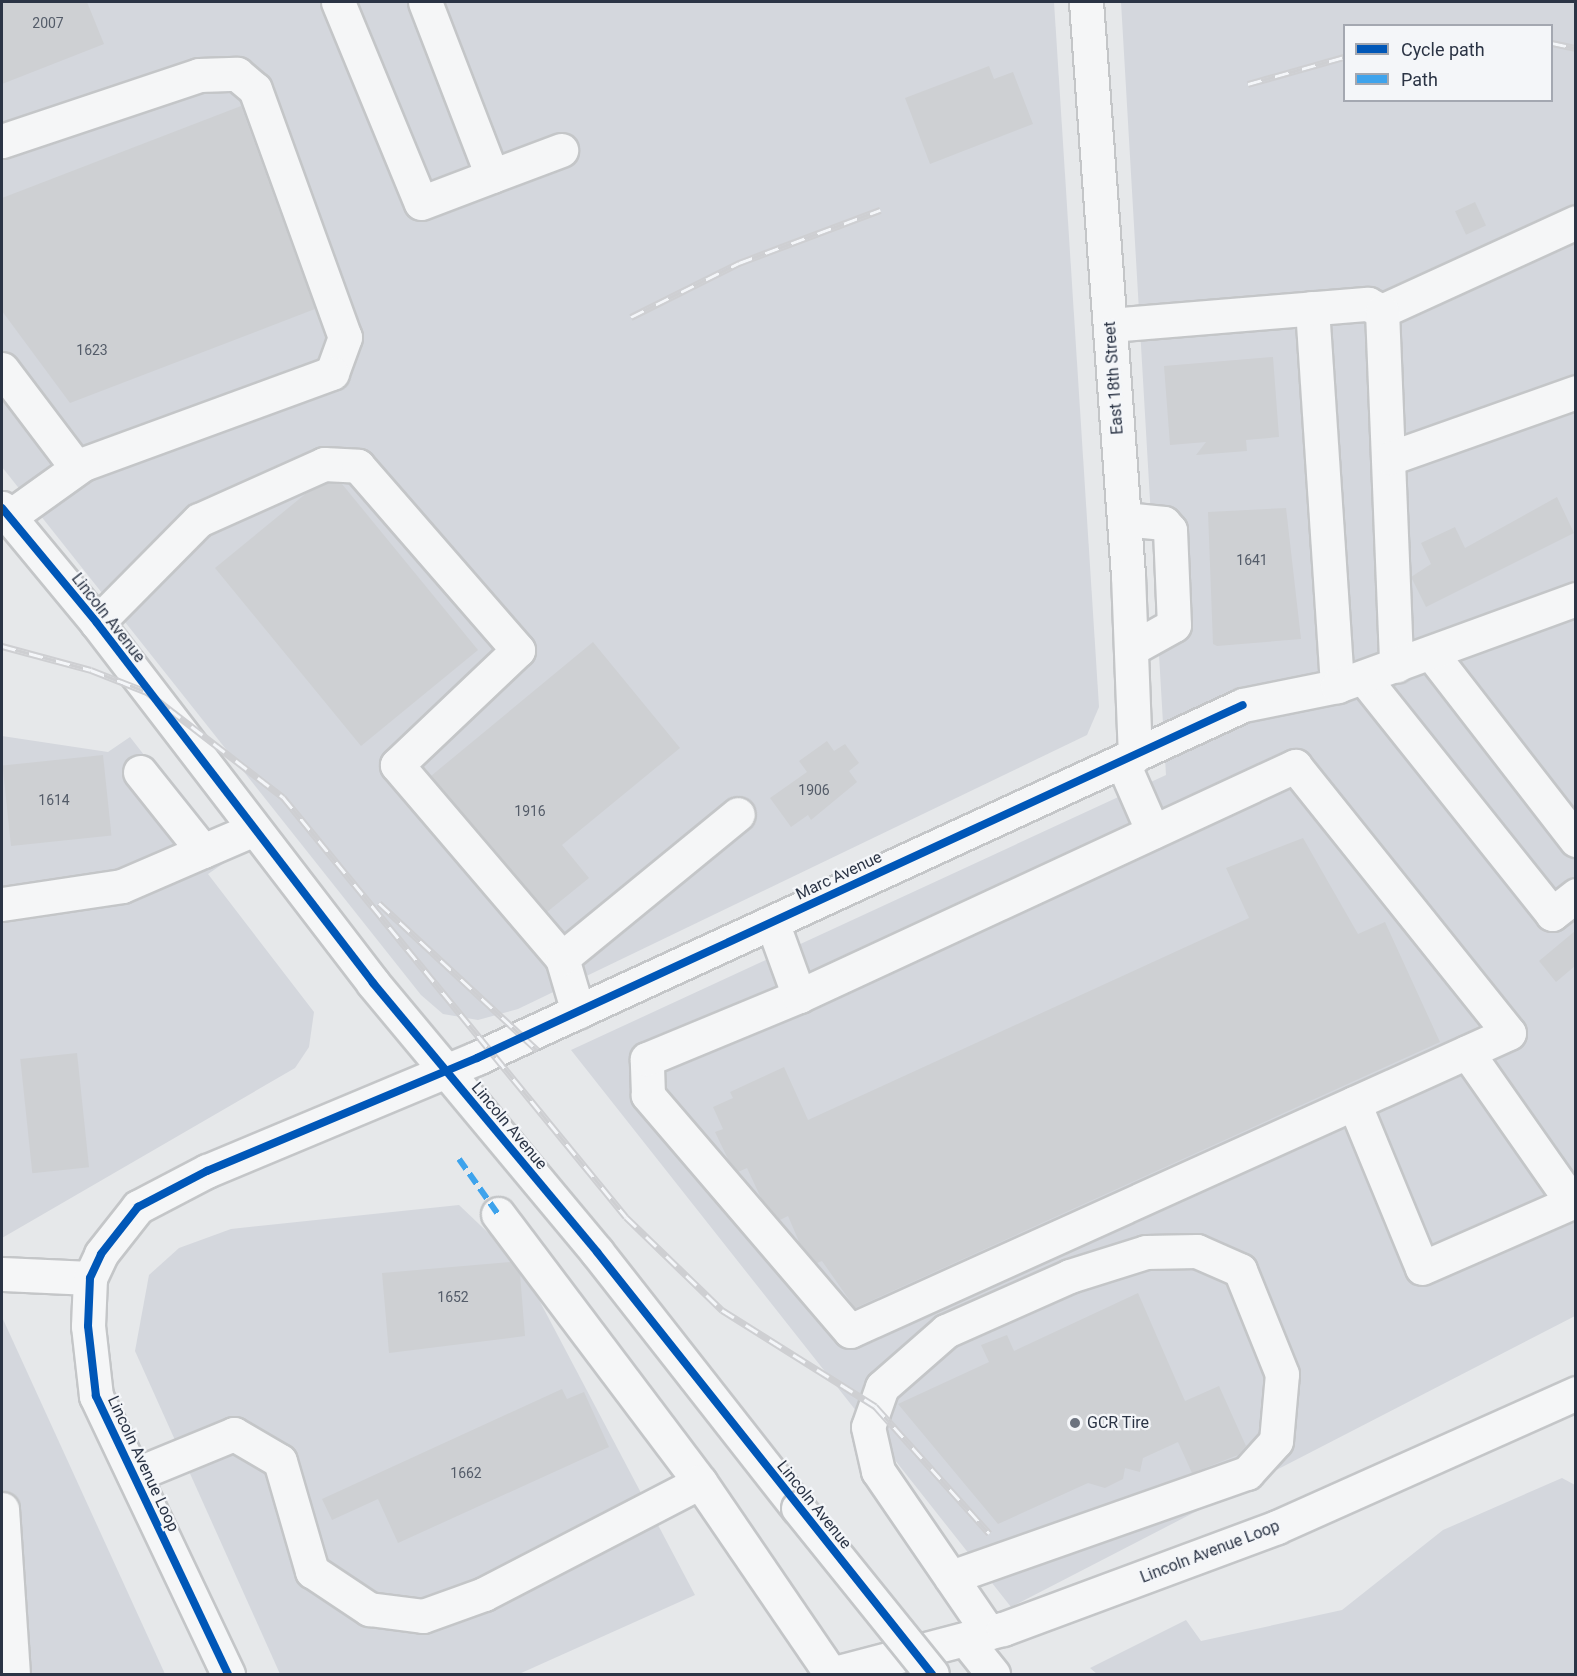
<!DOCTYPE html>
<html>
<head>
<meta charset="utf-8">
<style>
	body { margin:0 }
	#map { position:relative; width:1577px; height:1676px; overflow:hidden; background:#e6e8ea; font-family:Roboto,sans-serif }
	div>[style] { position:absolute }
	.built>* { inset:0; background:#d4d7dd }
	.building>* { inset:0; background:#ced0d3; transform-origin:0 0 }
	.roads { filter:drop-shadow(2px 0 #c4c6c8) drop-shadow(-2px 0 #c4c6c8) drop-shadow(0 2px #c4c6c8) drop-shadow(0 -2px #c4c6c8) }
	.minor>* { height:33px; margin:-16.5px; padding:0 16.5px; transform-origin:16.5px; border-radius:16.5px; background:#f5f6f7 }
	.rail>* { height:7px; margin-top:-3.5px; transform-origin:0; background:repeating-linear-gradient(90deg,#f4f6f9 0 14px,#cecfd2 0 28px); box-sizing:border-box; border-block:2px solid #cecfd2 }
	.bridges { filter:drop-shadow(2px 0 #c4c6c8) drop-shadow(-2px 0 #c4c6c8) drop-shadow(0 2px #c4c6c8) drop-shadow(0 -2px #c4c6c8) }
	.minor-bridge>* { height:33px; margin:-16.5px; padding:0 16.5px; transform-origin:16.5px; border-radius:16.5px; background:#f5f6f7 }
	.quiet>* { height:6px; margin-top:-3px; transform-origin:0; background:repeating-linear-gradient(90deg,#3ea3ec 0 12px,transparent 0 18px) }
	.cycleway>* { height:8px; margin:-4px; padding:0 4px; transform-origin:4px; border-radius:4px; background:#0057b8 }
	.dots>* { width:16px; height:16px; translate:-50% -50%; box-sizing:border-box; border:3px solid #f4f6f9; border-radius:50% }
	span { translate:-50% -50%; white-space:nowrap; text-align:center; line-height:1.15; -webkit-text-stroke:4.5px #f4f6f9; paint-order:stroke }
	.number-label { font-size:14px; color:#545c69 }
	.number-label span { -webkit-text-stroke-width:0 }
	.street-label { font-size:16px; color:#2b3445 }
	.poi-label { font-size:16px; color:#2b3445 }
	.left { translate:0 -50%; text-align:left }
	.frame { position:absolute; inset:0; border:3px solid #2b3445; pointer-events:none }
	.legend { position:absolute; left:1343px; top:24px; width:210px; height:78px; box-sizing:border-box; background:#f4f6f9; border:2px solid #a4a8b1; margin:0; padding:8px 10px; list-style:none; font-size:18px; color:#2b3445 }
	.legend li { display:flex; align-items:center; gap:12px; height:30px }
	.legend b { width:30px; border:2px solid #a4a8b1 }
</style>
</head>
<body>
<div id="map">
	<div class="built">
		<div style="clip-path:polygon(2px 2px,1054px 2px,1099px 707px,1087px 735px,518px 1009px,478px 1020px,443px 1014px,421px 995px,2px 467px)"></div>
		<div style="clip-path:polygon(evenodd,1121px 2px,1575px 2px,1575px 1316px,1011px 1607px,571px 1050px,1166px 775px,1121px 2px,1344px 26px,1552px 26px,1552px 100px,1344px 100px,1344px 26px)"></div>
		<div style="clip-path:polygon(2px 736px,108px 752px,130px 737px,227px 861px,208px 874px,314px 1012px,309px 1047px,295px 1068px,2px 1238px)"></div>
		<div style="clip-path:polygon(459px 1205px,519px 1262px,695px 1595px,519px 1674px,280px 1674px,135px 1351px,149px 1275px,179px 1248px,231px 1229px)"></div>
		<div style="clip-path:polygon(2px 1317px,165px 1674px,2px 1674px)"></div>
		<div style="clip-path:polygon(1562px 1478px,1575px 1485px,1575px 1674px,1097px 1674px,1090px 1668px,1186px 1620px,1201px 1641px,1342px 1610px,1443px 1530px)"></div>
	</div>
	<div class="building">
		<div style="clip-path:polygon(2px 2px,87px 2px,104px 44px,2px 84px)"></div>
		<div style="clip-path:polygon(989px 66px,994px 79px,1013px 72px,1033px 124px,930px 164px,905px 98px)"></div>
		<div style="clip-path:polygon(241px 106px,315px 309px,70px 403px,2px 311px,2px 198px)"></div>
		<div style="left:1475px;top:202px;width:26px;height:22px;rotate:65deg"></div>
		<div style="clip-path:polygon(1273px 357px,1279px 437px,1246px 440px,1247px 451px,1196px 455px,1206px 442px,1170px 445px,1164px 366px)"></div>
		<div style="clip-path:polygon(327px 483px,342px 484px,478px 650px,361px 746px,215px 568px,309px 491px)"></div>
		<div style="clip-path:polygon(1557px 497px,1574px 533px,1426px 607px,1411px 577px,1431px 564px,1421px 543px,1455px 527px,1465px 548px)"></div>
		<div style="clip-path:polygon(1286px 508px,1301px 639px,1217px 646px,1213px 644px,1208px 512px)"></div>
		<div style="clip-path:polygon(593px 642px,680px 748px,562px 845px,589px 878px,547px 912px,431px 776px)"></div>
		<div style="clip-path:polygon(827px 741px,834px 751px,845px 744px,859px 763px,849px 771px,857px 782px,811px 820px,808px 815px,791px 827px,770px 798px,807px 772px,799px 761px)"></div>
		<div style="left:103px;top:755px;width:81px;height:101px;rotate:84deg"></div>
		<div style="clip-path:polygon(1303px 838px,1358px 934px,1385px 922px,1440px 1042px,855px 1308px,822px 1261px,817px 1263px,800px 1244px,788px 1216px,780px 1220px,761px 1198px,747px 1168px,738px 1172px,728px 1159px,715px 1132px,723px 1129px,713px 1107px,733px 1098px,730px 1092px,784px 1067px,808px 1120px,1249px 918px,1226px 868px)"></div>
		<div style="clip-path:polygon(1575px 931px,1575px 966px,1556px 982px,1539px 961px)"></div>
		<div style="left:77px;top:1053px;width:115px;height:57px;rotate:84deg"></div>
		<div style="clip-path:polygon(511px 1262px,520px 1274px,525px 1336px,389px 1353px,382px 1273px)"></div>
		<div style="clip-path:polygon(1138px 1293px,1185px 1401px,1219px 1386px,1246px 1446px,1238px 1455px,1192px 1473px,1178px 1442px,1143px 1458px,1140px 1472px,1125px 1468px,1123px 1479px,1105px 1488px,1088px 1483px,998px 1524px,898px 1404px,989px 1362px,981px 1345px,1007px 1335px,1014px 1351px)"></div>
		<div style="clip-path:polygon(562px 1389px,567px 1399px,584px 1392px,609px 1447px,398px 1543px,378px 1499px,332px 1520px,322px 1499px)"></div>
	</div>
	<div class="roads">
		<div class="minor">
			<div style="left:338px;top:2px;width:217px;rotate:67.6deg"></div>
			<div style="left:421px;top:203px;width:76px;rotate:-20.8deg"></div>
			<div style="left:425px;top:2px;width:186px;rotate:68.9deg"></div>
			<div style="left:492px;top:176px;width:74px;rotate:-20.6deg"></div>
			<div style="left:1086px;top:2px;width:575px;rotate:85.81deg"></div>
			<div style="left:1128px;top:575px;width:181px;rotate:87.8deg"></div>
			<div style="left:2px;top:141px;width:208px;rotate:-18.5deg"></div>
			<div style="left:199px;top:75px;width:38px;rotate:-2deg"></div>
			<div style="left:237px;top:74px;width:23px;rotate:40deg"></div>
			<div style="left:255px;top:89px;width:264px;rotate:70.1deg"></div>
			<div style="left:345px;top:337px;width:38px;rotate:110deg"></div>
			<div style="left:332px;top:373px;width:265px;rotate:159.9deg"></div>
			<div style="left:83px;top:464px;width:91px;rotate:144.4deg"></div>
			<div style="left:1312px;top:308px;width:379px;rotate:86.2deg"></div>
			<div style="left:1382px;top:311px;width:213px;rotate:-24.6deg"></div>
			<div style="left:1110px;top:325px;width:259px;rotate:-4.7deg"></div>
			<div style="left:1368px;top:304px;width:16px;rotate:27deg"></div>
			<div style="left:1382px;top:311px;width:355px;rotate:87.7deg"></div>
			<div style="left:2px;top:369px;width:124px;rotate:52.9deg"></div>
			<div style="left:1390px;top:458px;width:197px;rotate:-19.5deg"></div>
			<div style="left:2px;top:508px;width:149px;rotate:50.4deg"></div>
			<div style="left:97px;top:623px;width:454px;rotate:52.5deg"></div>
			<div style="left:373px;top:983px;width:350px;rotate:50.2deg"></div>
			<div style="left:597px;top:1252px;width:325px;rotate:51.9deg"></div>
			<div style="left:1124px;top:519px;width:40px;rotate:5.7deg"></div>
			<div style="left:1164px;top:523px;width:9px;rotate:49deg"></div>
			<div style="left:1170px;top:530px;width:95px;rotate:87.6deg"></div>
			<div style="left:1174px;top:625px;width:49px;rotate:150.8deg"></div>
			<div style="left:97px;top:623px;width:145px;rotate:-45.3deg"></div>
			<div style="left:199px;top:520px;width:137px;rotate:-24.1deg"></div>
			<div style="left:324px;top:464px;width:34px;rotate:3deg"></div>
			<div style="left:358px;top:466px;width:244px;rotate:49deg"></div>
			<div style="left:518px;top:650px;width:167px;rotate:136.5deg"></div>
			<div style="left:397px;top:765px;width:254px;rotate:49.5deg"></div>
			<div style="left:1431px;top:653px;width:237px;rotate:52.2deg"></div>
			<div style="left:1363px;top:677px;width:303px;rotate:51.4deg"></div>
			<div style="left:1552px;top:914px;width:31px;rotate:-38deg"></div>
			<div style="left:1122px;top:761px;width:77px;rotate:66.4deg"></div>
			<div style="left:1295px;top:766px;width:342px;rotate:51.3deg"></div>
			<div style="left:1509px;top:1033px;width:723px;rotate:155.67deg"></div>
			<div style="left:850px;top:1331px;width:311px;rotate:-130.6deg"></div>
			<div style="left:648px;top:1095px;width:36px;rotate:-92deg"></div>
			<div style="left:647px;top:1059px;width:165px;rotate:-22.5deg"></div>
			<div style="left:799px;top:996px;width:547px;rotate:-24.88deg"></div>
			<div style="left:140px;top:772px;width:101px;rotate:51.4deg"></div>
			<div style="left:203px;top:851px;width:53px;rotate:-23.2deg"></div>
			<div style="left:2px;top:904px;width:121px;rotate:-8.5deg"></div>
			<div style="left:122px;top:886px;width:88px;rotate:-23.4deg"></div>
			<div style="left:772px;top:922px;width:79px;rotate:70deg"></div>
			<div style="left:578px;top:1012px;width:56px;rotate:-106.5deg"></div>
			<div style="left:562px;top:958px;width:227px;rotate:-39.3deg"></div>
			<div style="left:1354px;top:1103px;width:178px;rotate:67.6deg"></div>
			<div style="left:1422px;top:1268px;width:164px;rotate:-23.7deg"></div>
			<div style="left:1572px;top:1202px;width:183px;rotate:-125deg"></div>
			<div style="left:498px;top:1214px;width:336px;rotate:53deg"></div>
			<div style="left:700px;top:1482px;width:232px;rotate:55.7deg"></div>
			<div style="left:2px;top:1274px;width:88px;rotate:2.6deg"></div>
			<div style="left:134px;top:1475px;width:108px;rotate:-22.3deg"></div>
			<div style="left:234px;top:1434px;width:53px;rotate:30.4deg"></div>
			<div style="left:280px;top:1461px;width:115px;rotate:73.8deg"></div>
			<div style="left:312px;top:1571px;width:69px;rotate:33.7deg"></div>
			<div style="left:369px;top:1609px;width:54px;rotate:7.4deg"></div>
			<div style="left:423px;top:1616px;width:65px;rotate:-19.8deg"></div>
			<div style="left:484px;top:1594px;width:243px;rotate:-27.4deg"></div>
			<div style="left:2px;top:1509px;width:165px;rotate:86.2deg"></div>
			<div style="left:951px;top:1577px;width:314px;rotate:-19.4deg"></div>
			<div style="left:1247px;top:1473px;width:43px;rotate:-47.8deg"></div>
			<div style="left:1276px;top:1441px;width:67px;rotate:-84.9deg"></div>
			<div style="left:1282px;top:1374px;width:112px;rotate:-112deg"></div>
			<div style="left:1240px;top:1270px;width:47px;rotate:-156.2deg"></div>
			<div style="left:1197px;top:1251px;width:51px;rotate:178.9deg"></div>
			<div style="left:1146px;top:1252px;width:80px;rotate:162.5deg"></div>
			<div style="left:1070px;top:1276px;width:136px;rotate:156.1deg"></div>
			<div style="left:946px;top:1331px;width:85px;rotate:138.8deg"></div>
			<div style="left:882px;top:1387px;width:42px;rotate:109.3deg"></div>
			<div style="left:868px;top:1427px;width:45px;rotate:77.2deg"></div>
			<div style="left:878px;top:1471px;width:196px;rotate:55.6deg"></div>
			<div style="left:965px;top:1639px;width:45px;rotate:51.3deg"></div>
			<div style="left:228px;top:1674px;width:308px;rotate:-115.4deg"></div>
			<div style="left:96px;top:1396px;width:70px;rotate:-96.5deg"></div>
			<div style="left:88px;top:1326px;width:48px;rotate:-87.6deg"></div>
			<div style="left:90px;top:1278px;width:26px;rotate:-65deg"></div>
			<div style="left:101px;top:1254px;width:60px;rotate:-51.8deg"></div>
			<div style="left:138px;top:1207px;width:78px;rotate:-27.6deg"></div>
			<div style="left:207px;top:1171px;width:293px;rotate:-22.7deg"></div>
			<div style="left:477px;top:1058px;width:843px;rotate:-24.74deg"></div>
			<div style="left:1243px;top:705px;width:96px;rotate:-11.4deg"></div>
			<div style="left:1337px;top:686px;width:254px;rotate:-20deg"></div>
			<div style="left:831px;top:1674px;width:178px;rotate:-14.7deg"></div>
			<div style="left:1003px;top:1629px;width:292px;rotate:-20.4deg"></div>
			<div style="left:1277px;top:1527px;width:328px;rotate:-24.1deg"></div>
		</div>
	</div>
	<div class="rail">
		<div style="left:1552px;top:43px;width:25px;rotate:12deg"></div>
		<div style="left:1248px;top:84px;width:100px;rotate:-15.7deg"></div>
		<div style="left:631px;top:317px;width:121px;rotate:-26.6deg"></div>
		<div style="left:739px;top:263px;width:151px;rotate:-20.6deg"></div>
		<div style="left:2px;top:646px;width:92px;rotate:15.1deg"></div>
		<div style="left:91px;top:670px;width:60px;rotate:21.4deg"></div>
		<div style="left:147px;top:692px;width:172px;rotate:37.7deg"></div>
		<div style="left:283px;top:797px;width:542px;rotate:50.76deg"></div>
		<div style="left:626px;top:1217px;width:134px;rotate:44.1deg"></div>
		<div style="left:722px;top:1310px;width:181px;rotate:32.1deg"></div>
		<div style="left:875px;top:1406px;width:171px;rotate:48.1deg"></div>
		<div style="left:379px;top:903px;width:216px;rotate:42.9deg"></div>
	</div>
	<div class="bridges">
		<div class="minor-bridge">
			<div style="left:798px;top:1508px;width:213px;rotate:51.1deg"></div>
		</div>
	</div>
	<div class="quiet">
		<div style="left:459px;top:1159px;width:67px;rotate:54.7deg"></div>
	</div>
	<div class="cycleway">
		<div style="left:2px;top:508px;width:149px;rotate:50.4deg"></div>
		<div style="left:97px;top:623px;width:454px;rotate:52.5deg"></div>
		<div style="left:373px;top:983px;width:350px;rotate:50.2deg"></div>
		<div style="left:597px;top:1252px;width:539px;rotate:51.56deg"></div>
		<div style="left:228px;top:1674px;width:308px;rotate:-115.4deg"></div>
		<div style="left:96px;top:1396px;width:70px;rotate:-96.5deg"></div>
		<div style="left:88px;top:1326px;width:48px;rotate:-87.6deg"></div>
		<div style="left:90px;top:1278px;width:26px;rotate:-65deg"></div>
		<div style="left:101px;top:1254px;width:60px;rotate:-51.8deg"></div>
		<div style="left:138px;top:1207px;width:78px;rotate:-27.6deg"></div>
		<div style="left:207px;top:1171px;width:293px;rotate:-22.7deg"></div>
		<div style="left:477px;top:1058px;width:843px;rotate:-24.74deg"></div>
	</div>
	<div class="dots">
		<div style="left:1075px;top:1423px;background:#6c737f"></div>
	</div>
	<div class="number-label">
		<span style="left:48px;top:23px">2007</span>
		<span style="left:92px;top:350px">1623</span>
		<span style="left:1252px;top:560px">1641</span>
		<span style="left:814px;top:790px">1906</span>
		<span style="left:54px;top:800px">1614</span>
		<span style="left:530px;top:811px">1916</span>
		<span style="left:453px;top:1297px">1652</span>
		<span style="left:466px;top:1473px">1662</span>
	</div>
	<div class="street-label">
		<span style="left:1114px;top:378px;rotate:-94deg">East 18th Street</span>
		<span style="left:108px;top:618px;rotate:52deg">Lincoln Avenue</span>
		<span style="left:839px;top:876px;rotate:-25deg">Marc Avenue</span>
		<span style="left:509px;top:1126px;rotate:50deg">Lincoln Avenue</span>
		<span style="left:143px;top:1464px;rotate:65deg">Lincoln Avenue Loop</span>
		<span style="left:814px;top:1505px;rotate:51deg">Lincoln Avenue</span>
		<span style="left:1210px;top:1552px;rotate:-21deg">Lincoln Avenue Loop</span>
	</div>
	<div class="poi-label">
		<span class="left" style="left:1087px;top:1423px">GCR Tire</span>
	</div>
	<div class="frame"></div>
	<ul class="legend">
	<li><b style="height:8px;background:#0057b8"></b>Cycle path</li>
	<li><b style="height:8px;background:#3ea3ec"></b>Path</li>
	</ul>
</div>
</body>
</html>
